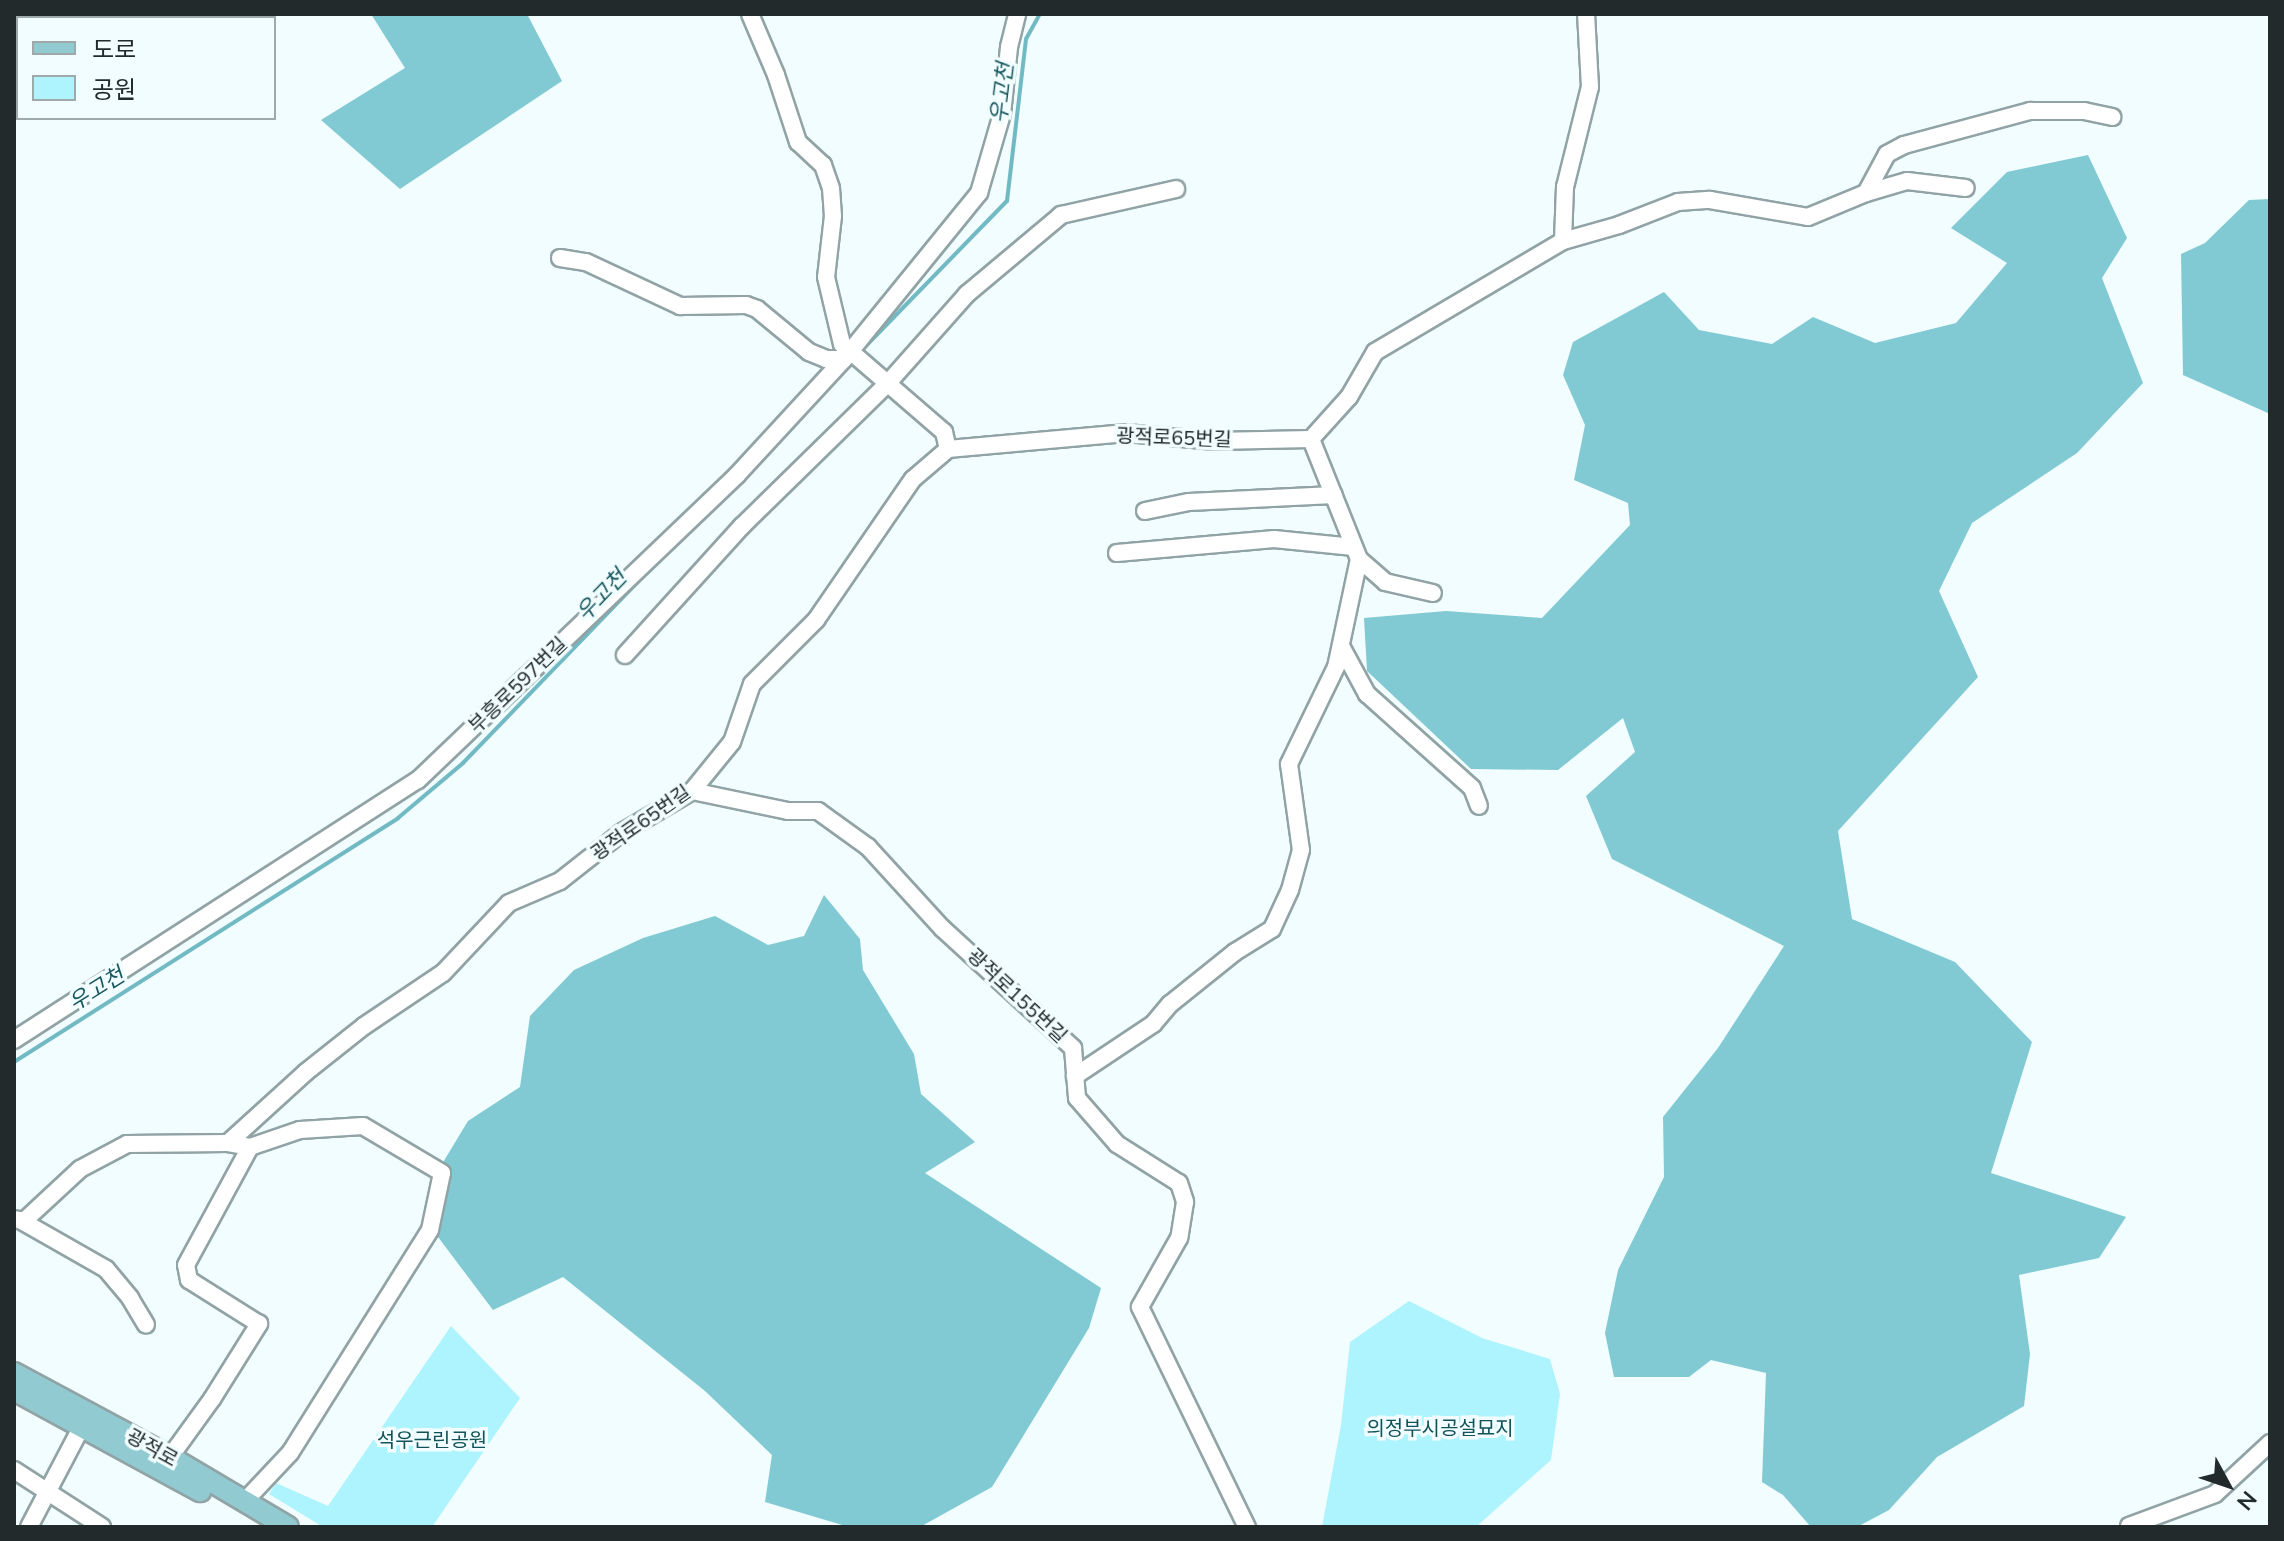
<!DOCTYPE html>
<html>
<head>
<meta charset="utf-8">
<style>
	body { margin:0 }
	#map { position:relative; width:2284px; height:1541px; overflow:hidden; background:#f1fdfe; font-family:"Nunito Sans","Noto Sans KR",sans-serif }
	div>[style] { position:absolute }
	.green>* { inset:0; background:#aef4fe }
	.forest>* { inset:0; background:#81cad3 }
	.stream>* { height:4px; margin:-2px; padding:0 2px; transform-origin:2px; border-radius:2px; background:#72bac3 }
	.roads { filter:drop-shadow(2px 0 #91a3a5) drop-shadow(-2px 0 #91a3a5) drop-shadow(0 2px #91a3a5) drop-shadow(0 -2px #91a3a5) }
	.minor>* { height:16px; margin:-8px; padding:0 8px; transform-origin:8px; border-radius:8px; background:#fff }
	.major>* { height:20px; margin:-10px; padding:0 10px; transform-origin:10px; border-radius:10px; background:#91cad1 }
	span { translate:-50% -50%; white-space:nowrap; text-align:center; line-height:1.15; -webkit-text-stroke:7px #f1fdfe; paint-order:stroke }
	.street-label { font-size:20px; color:#232a2b }
	.park-label { font-size:20px; color:#125259 }
	.water-label { font-size:22px; color:#19575e; font-style:italic }
	.frame { position:absolute; inset:0; border:16px solid #232a2b; pointer-events:none }
	.legend { position:absolute; left:16px; top:16px; width:260px; height:104px; box-sizing:border-box; background:#f1fdfe; border:2px solid #9fa9aa; margin:0; padding:10px 14px; list-style:none; font-size:24px; color:#232a2b }
	.legend li { display:flex; align-items:center; gap:16px; height:40px }
	.legend b { width:40px; border:2px solid #9fa9aa }
	.north { position:absolute; left:2188px; top:1445px; width:80px; height:80px; -webkit-text-stroke:6px #f1fdfe; paint-order:stroke; rotate:130deg; font-size:22px; font-weight:700; line-height:32px; text-align:center; color:#232a2b }
	.north::after { content:''; display:block; margin:auto; width:28px; height:36px; background:#232a2b; clip-path:polygon(50% 0,100% 100%,50% 72%,0 100%) }
</style>
</head>
<body>
<div id="map">
	<div class="green">
		<div style="clip-path:polygon(1409px 1301px,1482px 1338px,1550px 1359px,1560px 1394px,1551px 1460px,1476px 1527px,1322px 1527px,1341px 1425px,1350px 1342px)"></div>
		<div style="clip-path:polygon(451px 1326px,520px 1398px,432px 1527px,323px 1527px,269px 1494px,276px 1483px,328px 1506px)"></div>
	</div>
	<div class="forest">
		<div style="clip-path:polygon(371px 14px,527px 14px,562px 81px,400px 189px,321px 120px,405px 68px)"></div>
		<div style="clip-path:polygon(2088px 155px,2127px 238px,2102px 278px,2143px 383px,2077px 453px,1972px 523px,1939px 591px,1978px 677px,1838px 831px,1852px 919px,1955px 962px,2032px 1042px,1991px 1173px,2126px 1217px,2099px 1258px,2019px 1275px,2030px 1354px,2024px 1406px,1937px 1457px,1889px 1510px,1857px 1527px,1811px 1527px,1783px 1495px,1762px 1482px,1766px 1373px,1711px 1360px,1689px 1377px,1614px 1377px,1605px 1333px,1618px 1270px,1664px 1177px,1663px 1117px,1718px 1048px,1784px 946px,1612px 859px,1586px 796px,1635px 752px,1623px 718px,1558px 770px,1471px 769px,1367px 671px,1364px 618px,1446px 611px,1542px 618px,1630px 525px,1628px 503px,1574px 480px,1585px 425px,1563px 375px,1573px 342px,1664px 292px,1699px 330px,1772px 344px,1813px 317px,1875px 343px,1956px 323px,2007px 263px,1951px 228px,2007px 172px)"></div>
		<div style="clip-path:polygon(2270px 199px,2270px 414px,2183px 375px,2181px 254px,2205px 243px,2249px 200px)"></div>
		<div style="clip-path:polygon(824px 895px,860px 939px,863px 970px,914px 1054px,921px 1094px,975px 1142px,925px 1173px,1101px 1288px,1089px 1328px,992px 1487px,920px 1527px,849px 1527px,765px 1502px,772px 1455px,705px 1391px,563px 1277px,493px 1310px,438px 1237px,442px 1164px,468px 1121px,520px 1087px,530px 1016px,574px 970px,643px 938px,715px 916px,768px 945px,804px 936px)"></div>
	</div>
	<div class="stream">
		<div style="left:860px;top:352px;width:211px;rotate:-45.8deg"></div>
		<div style="left:1007px;top:201px;width:163px;rotate:-83.3deg"></div>
		<div style="left:1026px;top:39px;width:29px;rotate:-61deg"></div>
		<div style="left:14px;top:1062px;width:455px;rotate:-32.4deg"></div>
		<div style="left:398px;top:818px;width:85px;rotate:-40.2deg"></div>
		<div style="left:463px;top:763px;width:275px;rotate:-46deg"></div>
	</div>
	<div class="roads">
		<div class="minor">
			<div style="left:750px;top:14px;width:66px;rotate:66.9deg"></div>
			<div style="left:776px;top:75px;width:71px;rotate:71.8deg"></div>
			<div style="left:798px;top:142px;width:34px;rotate:43deg"></div>
			<div style="left:823px;top:165px;width:24px;rotate:71deg"></div>
			<div style="left:831px;top:188px;width:28px;rotate:86deg"></div>
			<div style="left:833px;top:216px;width:61px;rotate:96.5deg"></div>
			<div style="left:826px;top:277px;width:69px;rotate:76.6deg"></div>
			<div style="left:842px;top:344px;width:135px;rotate:40.8deg"></div>
			<div style="left:944px;top:432px;width:17px;rotate:77deg"></div>
			<div style="left:1866px;top:193px;width:43px;rotate:-16.3deg"></div>
			<div style="left:1907px;top:181px;width:59px;rotate:6.8deg"></div>
			<div style="left:1563px;top:241px;width:54px;rotate:-87.9deg"></div>
			<div style="left:1565px;top:187px;width:103px;rotate:-76deg"></div>
			<div style="left:1590px;top:87px;width:73px;rotate:-93.1deg"></div>
			<div style="left:560px;top:258px;width:26px;rotate:9deg"></div>
			<div style="left:586px;top:262px;width:104px;rotate:25.1deg"></div>
			<div style="left:680px;top:306px;width:66px;rotate:-0.9deg"></div>
			<div style="left:746px;top:305px;width:12px;rotate:20deg"></div>
			<div style="left:757px;top:309px;width:67px;rotate:39.6deg"></div>
			<div style="left:809px;top:352px;width:18px;rotate:22deg"></div>
			<div style="left:826px;top:359px;width:18px"></div>
			<div style="left:1311px;top:439px;width:57px;rotate:-47.9deg"></div>
			<div style="left:1349px;top:397px;width:52px;rotate:-60deg"></div>
			<div style="left:1375px;top:352px;width:218px;rotate:-30.6deg"></div>
			<div style="left:1563px;top:241px;width:58px;rotate:-15.9deg"></div>
			<div style="left:1619px;top:225px;width:63px;rotate:-21.3deg"></div>
			<div style="left:1678px;top:202px;width:32px;rotate:-4deg"></div>
			<div style="left:1710px;top:200px;width:99px;rotate:9.8deg"></div>
			<div style="left:1808px;top:217px;width:63px;rotate:-22.5deg"></div>
			<div style="left:1866px;top:193px;width:44px;rotate:-61.7deg"></div>
			<div style="left:1887px;top:154px;width:19px;rotate:-28deg"></div>
			<div style="left:1904px;top:145px;width:131px;rotate:-15.1deg"></div>
			<div style="left:2030px;top:111px;width:54px"></div>
			<div style="left:2084px;top:111px;width:29px;rotate:12deg"></div>
			<div style="left:1145px;top:511px;width:45px;rotate:-11.6deg"></div>
			<div style="left:1189px;top:502px;width:145px;rotate:-2.8deg"></div>
			<div style="left:1117px;top:553px;width:158px;rotate:-5.1deg"></div>
			<div style="left:1274px;top:539px;width:80px;rotate:5.7deg"></div>
			<div style="left:1359px;top:559px;width:35px;rotate:41deg"></div>
			<div style="left:1385px;top:582px;width:49px;rotate:12.9deg"></div>
			<div style="left:1341px;top:646px;width:55px;rotate:61.6deg"></div>
			<div style="left:1367px;top:694px;width:141px;rotate:41.8deg"></div>
			<div style="left:1472px;top:788px;width:19px;rotate:69deg"></div>
			<div style="left:625px;top:655px;width:174px;rotate:-47.8deg"></div>
			<div style="left:742px;top:526px;width:204px;rotate:-44.4deg"></div>
			<div style="left:888px;top:383px;width:119px;rotate:-48.4deg"></div>
			<div style="left:967px;top:294px;width:123px;rotate:-40deg"></div>
			<div style="left:1061px;top:215px;width:118px;rotate:-12.7deg"></div>
			<div style="left:692px;top:791px;width:98px;rotate:11.8deg"></div>
			<div style="left:788px;top:811px;width:30px"></div>
			<div style="left:818px;top:811px;width:62px;rotate:35.8deg"></div>
			<div style="left:868px;top:847px;width:110px;rotate:47.6deg"></div>
			<div style="left:942px;top:928px;width:178px;rotate:42.5deg"></div>
			<div style="left:1073px;top:1048px;width:50px;rotate:85.4deg"></div>
			<div style="left:1077px;top:1098px;width:61px;rotate:49deg"></div>
			<div style="left:1117px;top:1144px;width:73px;rotate:32.2deg"></div>
			<div style="left:1179px;top:1183px;width:20px;rotate:72deg"></div>
			<div style="left:1185px;top:1202px;width:36px;rotate:99deg"></div>
			<div style="left:1179px;top:1238px;width:79px;rotate:119.5deg"></div>
			<div style="left:1140px;top:1307px;width:245px;rotate:64.1deg"></div>
			<div style="left:14px;top:1040px;width:480px;rotate:-32.8deg"></div>
			<div style="left:418px;top:780px;width:441px;rotate:-43.7deg"></div>
			<div style="left:737px;top:475px;width:158px;rotate:-47.3deg"></div>
			<div style="left:844px;top:359px;width:214px;rotate:-50.9deg"></div>
			<div style="left:979px;top:193px;width:82px;rotate:-73.8deg"></div>
			<div style="left:1002px;top:114px;width:67px;rotate:-84deg"></div>
			<div style="left:1009px;top:47px;width:34px;rotate:-76deg"></div>
			<div style="left:228px;top:1143px;width:22px;rotate:10deg"></div>
			<div style="left:250px;top:1147px;width:53px;rotate:-18.8deg"></div>
			<div style="left:300px;top:1130px;width:63px;rotate:-3.6deg"></div>
			<div style="left:363px;top:1126px;width:92px;rotate:30.7deg"></div>
			<div style="left:442px;top:1173px;width:58px;rotate:101.9deg"></div>
			<div style="left:430px;top:1230px;width:263px;rotate:122.1deg"></div>
			<div style="left:290px;top:1453px;width:67px;rotate:133.2deg"></div>
			<div style="left:14px;top:1219px;width:10px;rotate:11deg"></div>
			<div style="left:24px;top:1221px;width:76px;rotate:-42.9deg"></div>
			<div style="left:80px;top:1169px;width:53px;rotate:-28deg"></div>
			<div style="left:127px;top:1144px;width:101px;rotate:-0.6deg"></div>
			<div style="left:228px;top:1143px;width:105px;rotate:-42.3deg"></div>
			<div style="left:306px;top:1072px;width:74px;rotate:-38.4deg"></div>
			<div style="left:364px;top:1026px;width:95px;rotate:-33.9deg"></div>
			<div style="left:443px;top:973px;width:96px;rotate:-46.7deg"></div>
			<div style="left:509px;top:903px;width:56px;rotate:-23.3deg"></div>
			<div style="left:560px;top:881px;width:78px;rotate:-38.2deg"></div>
			<div style="left:621px;top:833px;width:82px;rotate:-30.6deg"></div>
			<div style="left:692px;top:791px;width:63px;rotate:-50.8deg"></div>
			<div style="left:732px;top:742px;width:61px;rotate:-71deg"></div>
			<div style="left:752px;top:684px;width:91px;rotate:-45deg"></div>
			<div style="left:816px;top:620px;width:171px;rotate:-55.5deg"></div>
			<div style="left:913px;top:479px;width:46px;rotate:-40.6deg"></div>
			<div style="left:948px;top:449px;width:179px;rotate:-5.1deg"></div>
			<div style="left:1126px;top:433px;width:89px;rotate:5.1deg"></div>
			<div style="left:1215px;top:441px;width:96px;rotate:-1.2deg"></div>
			<div style="left:1311px;top:439px;width:129px;rotate:68.2deg"></div>
			<div style="left:1359px;top:559px;width:110px;rotate:102deg"></div>
			<div style="left:1336px;top:667px;width:108px;rotate:115.9deg"></div>
			<div style="left:1289px;top:764px;width:87px;rotate:82.1deg"></div>
			<div style="left:1301px;top:850px;width:41px;rotate:105.4deg"></div>
			<div style="left:1290px;top:890px;width:43px;rotate:114.8deg"></div>
			<div style="left:1272px;top:929px;width:44px;rotate:148.1deg"></div>
			<div style="left:1235px;top:952px;width:83px;rotate:141.3deg"></div>
			<div style="left:1170px;top:1004px;width:26px;rotate:130deg"></div>
			<div style="left:1153px;top:1024px;width:94px;rotate:146.3deg"></div>
			<div style="left:20px;top:1220px;width:99px;rotate:29.7deg"></div>
			<div style="left:106px;top:1269px;width:38px;rotate:50deg"></div>
			<div style="left:130px;top:1298px;width:31px;rotate:59deg"></div>
			<div style="left:170px;top:1457px;width:72px;rotate:-54.1deg"></div>
			<div style="left:212px;top:1399px;width:89px;rotate:-57.9deg"></div>
			<div style="left:259px;top:1324px;width:83px;rotate:-147.8deg"></div>
			<div style="left:189px;top:1280px;width:15px;rotate:-101deg"></div>
			<div style="left:186px;top:1265px;width:134px;rotate:-61.5deg"></div>
			<div style="left:14px;top:1470px;width:105px;rotate:32.9deg"></div>
			<div style="left:2129px;top:1526px;width:92px;rotate:-20.4deg"></div>
			<div style="left:2215px;top:1494px;width:75px;rotate:-42.8deg"></div>
			<div style="left:29px;top:1527px;width:116px;rotate:-62.3deg"></div>
		</div>
		<div class="major">
			<div style="left:14px;top:1373px;width:177px;rotate:28.3deg"></div>
			<div style="left:170px;top:1457px;width:137px;rotate:30.7deg"></div>
			<div style="left:14px;top:1390px;width:212px;rotate:28.5deg"></div>
		</div>
	</div>
	<div class="street-label">
		<span style="left:1174px;top:438px;rotate:2deg">광적로65번길</span>
		<span style="left:518px;top:685px;rotate:-44deg">부흥로597번길</span>
		<span style="left:641px;top:823px;rotate:-35deg">광적로65번길</span>
		<span style="left:1017px;top:996px;rotate:43deg">광적로155번길</span>
		<span style="left:152px;top:1448px;rotate:29deg">광적로</span>
	</div>
	<div class="park-label">
		<span style="left:1440px;top:1428px">의정부시공설묘지</span>
		<span style="left:432px;top:1440px">석우근린공원</span>
	</div>
	<div class="water-label">
		<span style="left:1003px;top:93px;rotate:-83deg">우고천</span>
		<span style="left:602px;top:596px;rotate:-46deg">우고천</span>
		<span style="left:97px;top:990px;rotate:-32deg">우고천</span>
	</div>
	<div class="frame"></div>
	<ul class="legend">
	<li><b style="height:10px;background:#91cad1"></b>도로</li>
	<li><b style="height:22px;background:#aef4fe"></b>공원</li>
	</ul>
	<div class="north">N</div>
</div>
</body>
</html>
